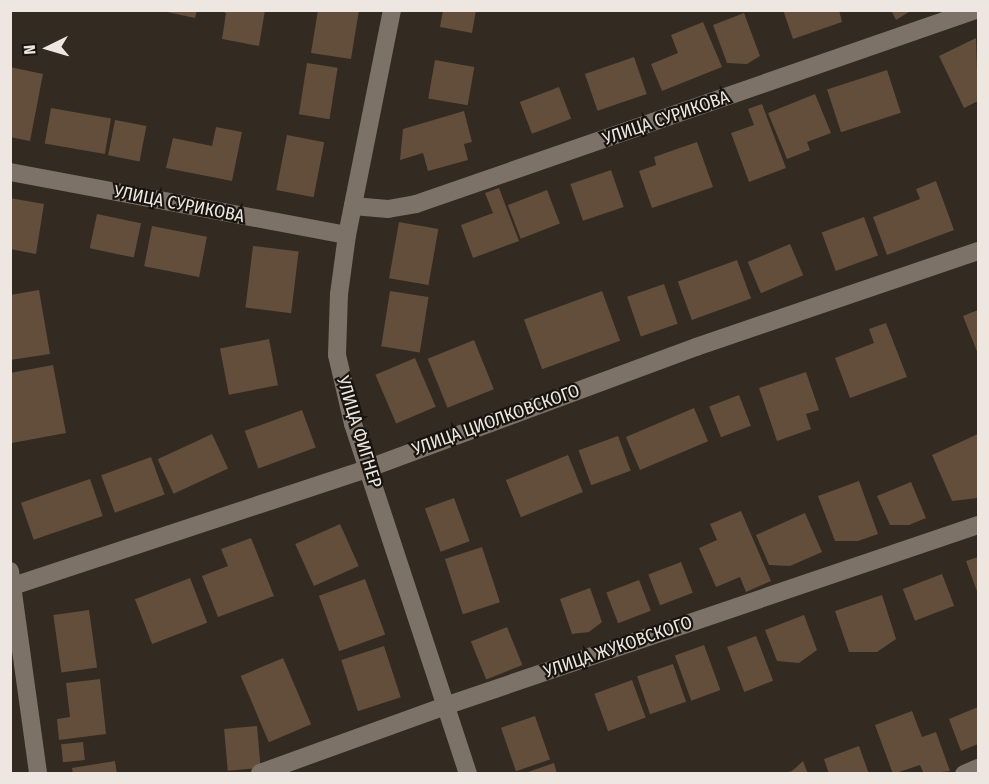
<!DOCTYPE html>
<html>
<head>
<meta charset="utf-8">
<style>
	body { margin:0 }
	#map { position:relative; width:989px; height:784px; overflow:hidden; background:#332a21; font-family:"Fira Sans Condensed",sans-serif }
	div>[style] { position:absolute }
	.building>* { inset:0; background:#624e3a; transform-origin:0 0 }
	.minor>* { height:18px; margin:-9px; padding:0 9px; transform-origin:9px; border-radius:9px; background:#7d7267 }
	span { translate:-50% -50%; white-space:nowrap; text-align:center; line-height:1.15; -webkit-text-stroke:4.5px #18140f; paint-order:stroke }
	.street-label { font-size:18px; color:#eee7e1 }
	.frame { position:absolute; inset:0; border:12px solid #eee7e1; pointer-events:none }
	.north { position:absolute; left:18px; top:18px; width:60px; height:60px; -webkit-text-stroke:4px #18140f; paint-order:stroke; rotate:265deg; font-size:16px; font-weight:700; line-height:24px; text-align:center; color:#eee7e1 }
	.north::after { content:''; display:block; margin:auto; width:21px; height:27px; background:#eee7e1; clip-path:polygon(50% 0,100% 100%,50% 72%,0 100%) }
</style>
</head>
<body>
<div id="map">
	<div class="building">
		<div style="clip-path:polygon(158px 10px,197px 10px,195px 18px)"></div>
		<div style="clip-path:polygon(265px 10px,259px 46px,222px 39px,226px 13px,219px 10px)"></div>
		<div style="clip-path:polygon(318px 10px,359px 10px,351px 59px,311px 53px)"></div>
		<div style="clip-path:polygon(443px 10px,476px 10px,472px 33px,440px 27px)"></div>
		<div style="clip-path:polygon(783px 10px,839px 10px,842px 22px,793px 39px)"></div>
		<div style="clip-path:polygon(891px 10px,912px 10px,896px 20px)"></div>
		<div style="clip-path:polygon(744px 13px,760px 56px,747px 64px,727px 63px,713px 25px)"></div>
		<div style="clip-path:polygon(703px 22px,722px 67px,662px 91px,651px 64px,678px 53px,671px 35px)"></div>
		<div style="clip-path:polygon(976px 38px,978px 101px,964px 108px,939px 56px)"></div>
		<div style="left:634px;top:57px;width:39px;height:52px;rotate:71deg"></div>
		<div style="left:435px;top:60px;width:40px;height:39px;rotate:10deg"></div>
		<div style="left:307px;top:63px;width:31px;height:52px;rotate:9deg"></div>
		<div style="clip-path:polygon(10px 67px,43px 74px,30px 141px,10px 137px)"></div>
		<div style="left:887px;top:70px;width:45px;height:63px;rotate:72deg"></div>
		<div style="left:559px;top:87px;width:34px;height:42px;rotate:69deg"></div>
		<div style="clip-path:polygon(815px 94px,831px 133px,807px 142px,810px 150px,787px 159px,768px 113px)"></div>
		<div style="clip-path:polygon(762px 104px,786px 168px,749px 182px,731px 133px,754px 125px,748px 109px)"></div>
		<div style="left:51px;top:108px;width:61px;height:36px;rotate:10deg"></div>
		<div style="clip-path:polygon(464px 111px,472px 142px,464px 144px,468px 160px,428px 171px,423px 153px,400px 160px,403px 129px)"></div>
		<div style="left:115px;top:120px;width:32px;height:36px;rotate:11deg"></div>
		<div style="clip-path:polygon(216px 127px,242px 132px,232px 181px,166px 168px,173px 138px,212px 146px)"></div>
		<div style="left:287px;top:135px;width:38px;height:56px;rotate:11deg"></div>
		<div style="clip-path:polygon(697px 142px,713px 187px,652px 208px,639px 171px,656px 165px,654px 157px)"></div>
		<div style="left:611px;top:170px;width:39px;height:43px;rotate:71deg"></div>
		<div style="clip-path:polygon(936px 181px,954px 230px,887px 255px,873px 217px,920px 199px,916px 189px)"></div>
		<div style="clip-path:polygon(499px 188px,519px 241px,473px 258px,461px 225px,493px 213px,485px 193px)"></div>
		<div style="left:547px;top:190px;width:36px;height:42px;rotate:69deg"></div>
		<div style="clip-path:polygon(10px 198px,44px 204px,36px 254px,10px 249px)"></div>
		<div style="left:97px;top:214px;width:45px;height:35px;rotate:12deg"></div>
		<div style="left:864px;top:217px;width:41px;height:45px;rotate:70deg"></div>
		<div style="left:399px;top:222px;width:40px;height:57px;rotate:10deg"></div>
		<div style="left:152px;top:226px;width:56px;height:41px;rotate:11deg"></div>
		<div style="left:790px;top:244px;width:34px;height:46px;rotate:67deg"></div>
		<div style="left:253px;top:246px;width:46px;height:62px;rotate:7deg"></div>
		<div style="left:737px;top:260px;width:41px;height:63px;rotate:70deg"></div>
		<div style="left:664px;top:284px;width:42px;height:39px;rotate:71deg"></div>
		<div style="clip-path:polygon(39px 290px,50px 354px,10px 360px,10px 295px)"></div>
		<div style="left:390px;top:291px;width:39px;height:56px;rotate:9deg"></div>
		<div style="left:602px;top:291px;width:53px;height:83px;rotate:70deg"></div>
		<div style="clip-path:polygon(978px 310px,978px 354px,963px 316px)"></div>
		<div style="clip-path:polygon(886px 323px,907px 377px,850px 398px,835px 358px,874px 343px,869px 329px)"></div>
		<div style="left:269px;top:339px;width:47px;height:50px;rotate:79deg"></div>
		<div style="left:474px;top:340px;width:53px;height:50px;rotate:68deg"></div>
		<div style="left:415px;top:358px;width:53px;height:43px;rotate:67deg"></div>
		<div style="clip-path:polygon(53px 365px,66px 433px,12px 443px,10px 373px)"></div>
		<div style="clip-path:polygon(806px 372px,819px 410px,806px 414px,811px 429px,777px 441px,759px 388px)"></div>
		<div style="left:739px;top:395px;width:33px;height:32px;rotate:69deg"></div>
		<div style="left:694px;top:408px;width:36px;height:74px;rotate:67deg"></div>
		<div style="left:302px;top:410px;width:40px;height:61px;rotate:70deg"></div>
		<div style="left:212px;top:434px;width:38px;height:60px;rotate:65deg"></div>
		<div style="clip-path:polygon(978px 434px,978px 498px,952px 501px,932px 455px)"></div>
		<div style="left:618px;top:436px;width:37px;height:42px;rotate:70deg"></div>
		<div style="left:568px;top:455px;width:40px;height:67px;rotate:68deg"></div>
		<div style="left:151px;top:457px;width:40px;height:53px;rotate:70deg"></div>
		<div style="left:90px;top:479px;width:39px;height:73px;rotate:71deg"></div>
		<div style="clip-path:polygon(859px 481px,878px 534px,858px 541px,835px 541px,818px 496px)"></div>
		<div style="clip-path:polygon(911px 482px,926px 518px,909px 525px,890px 525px,877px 496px)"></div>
		<div style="left:454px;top:498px;width:46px;height:31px;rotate:70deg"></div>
		<div style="clip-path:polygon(741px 511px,771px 581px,746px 592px,740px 577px,716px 587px,699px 548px,717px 540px,710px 524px)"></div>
		<div style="clip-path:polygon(805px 513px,822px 552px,790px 566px,769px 565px,756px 535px)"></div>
		<div style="left:340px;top:524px;width:46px;height:49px;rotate:66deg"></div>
		<div style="clip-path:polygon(251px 538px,274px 596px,218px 617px,202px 576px,228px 566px,221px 549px)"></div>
		<div style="left:482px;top:547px;width:58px;height:39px;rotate:72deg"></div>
		<div style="clip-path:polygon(978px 557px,978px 594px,966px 561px)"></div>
		<div style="left:681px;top:562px;width:33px;height:35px;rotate:69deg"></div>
		<div style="left:942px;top:574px;width:34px;height:42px;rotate:69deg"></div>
		<div style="left:190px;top:578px;width:48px;height:59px;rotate:69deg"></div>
		<div style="left:365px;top:579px;width:59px;height:49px;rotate:70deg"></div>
		<div style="left:639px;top:580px;width:33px;height:35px;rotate:69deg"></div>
		<div style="clip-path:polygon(590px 588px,602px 622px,589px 632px,572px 634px,560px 599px)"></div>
		<div style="clip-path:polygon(882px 595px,896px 639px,877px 652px,849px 652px,835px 611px)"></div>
		<div style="left:89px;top:610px;width:58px;height:36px;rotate:82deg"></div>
		<div style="clip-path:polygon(804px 615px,817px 650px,799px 663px,777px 661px,765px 630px)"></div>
		<div style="left:507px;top:627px;width:41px;height:39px;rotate:68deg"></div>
		<div style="left:756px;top:636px;width:48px;height:31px;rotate:69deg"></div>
		<div style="left:704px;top:645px;width:48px;height:31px;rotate:70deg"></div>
		<div style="left:384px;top:646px;width:54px;height:45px;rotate:72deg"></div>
		<div style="left:283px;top:658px;width:72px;height:46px;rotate:67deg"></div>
		<div style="left:673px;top:664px;width:40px;height:38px;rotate:71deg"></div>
		<div style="clip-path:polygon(100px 679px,106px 734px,59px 740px,57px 719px,70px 717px,66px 683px)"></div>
		<div style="left:632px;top:680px;width:40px;height:40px;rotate:70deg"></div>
		<div style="clip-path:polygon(978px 707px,978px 744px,961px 751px,949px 719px)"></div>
		<div style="clip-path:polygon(912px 711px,922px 737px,936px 732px,950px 771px,924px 774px,920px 765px,893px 774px,875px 725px)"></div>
		<div style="left:535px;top:716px;width:46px;height:36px;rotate:71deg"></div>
		<div style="left:257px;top:726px;width:42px;height:33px;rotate:85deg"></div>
		<div style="left:83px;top:742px;width:18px;height:22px;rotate:84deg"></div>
		<div style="clip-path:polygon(859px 746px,869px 774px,829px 774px,824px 759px)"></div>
		<div style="clip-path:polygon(115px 761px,117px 774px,73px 774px,72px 768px)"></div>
		<div style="clip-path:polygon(803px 761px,808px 774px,781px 774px,792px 771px)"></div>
		<div style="clip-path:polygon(554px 763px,557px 774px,525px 774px,525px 773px)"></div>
	</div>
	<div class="minor">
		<div style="left:392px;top:10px;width:229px;rotate:101.3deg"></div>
		<div style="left:347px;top:235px;width:60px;rotate:97.7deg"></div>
		<div style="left:339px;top:294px;width:61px;rotate:91.9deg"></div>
		<div style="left:337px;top:355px;width:71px;rotate:76.9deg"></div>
		<div style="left:353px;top:424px;width:368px;rotate:71.8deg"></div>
		<div style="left:10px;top:172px;width:343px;rotate:10.6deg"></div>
		<div style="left:353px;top:206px;width:35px;rotate:5deg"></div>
		<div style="left:388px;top:209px;width:28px;rotate:-10deg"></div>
		<div style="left:416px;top:204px;width:593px;rotate:-19.11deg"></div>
		<div style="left:10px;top:571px;width:205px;rotate:82.1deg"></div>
		<div style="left:13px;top:586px;width:375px;rotate:-18.3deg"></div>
		<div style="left:369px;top:468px;width:349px;rotate:-20.3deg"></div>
		<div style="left:696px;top:347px;width:298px;rotate:-18.8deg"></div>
		<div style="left:260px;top:773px;width:197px;rotate:-19.9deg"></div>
		<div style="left:445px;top:706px;width:563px;rotate:-18.76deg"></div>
		<div style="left:964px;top:774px;width:15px;rotate:-23deg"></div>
	</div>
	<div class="street-label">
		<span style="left:666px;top:118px;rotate:-19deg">УЛИЦА СУРИКОВА</span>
		<span style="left:179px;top:204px;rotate:11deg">УЛИЦА СУРИКОВА</span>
		<span style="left:496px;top:420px;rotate:-20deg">УЛИЦА ЦИОЛКОВСКОГО</span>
		<span style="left:359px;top:432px;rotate:73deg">УЛИЦА ФИГНЕР</span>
		<span style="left:618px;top:647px;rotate:-19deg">УЛИЦА ЖУКОВСКОГО</span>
	</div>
	<div class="frame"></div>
	<div class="north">N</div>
</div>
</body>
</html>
